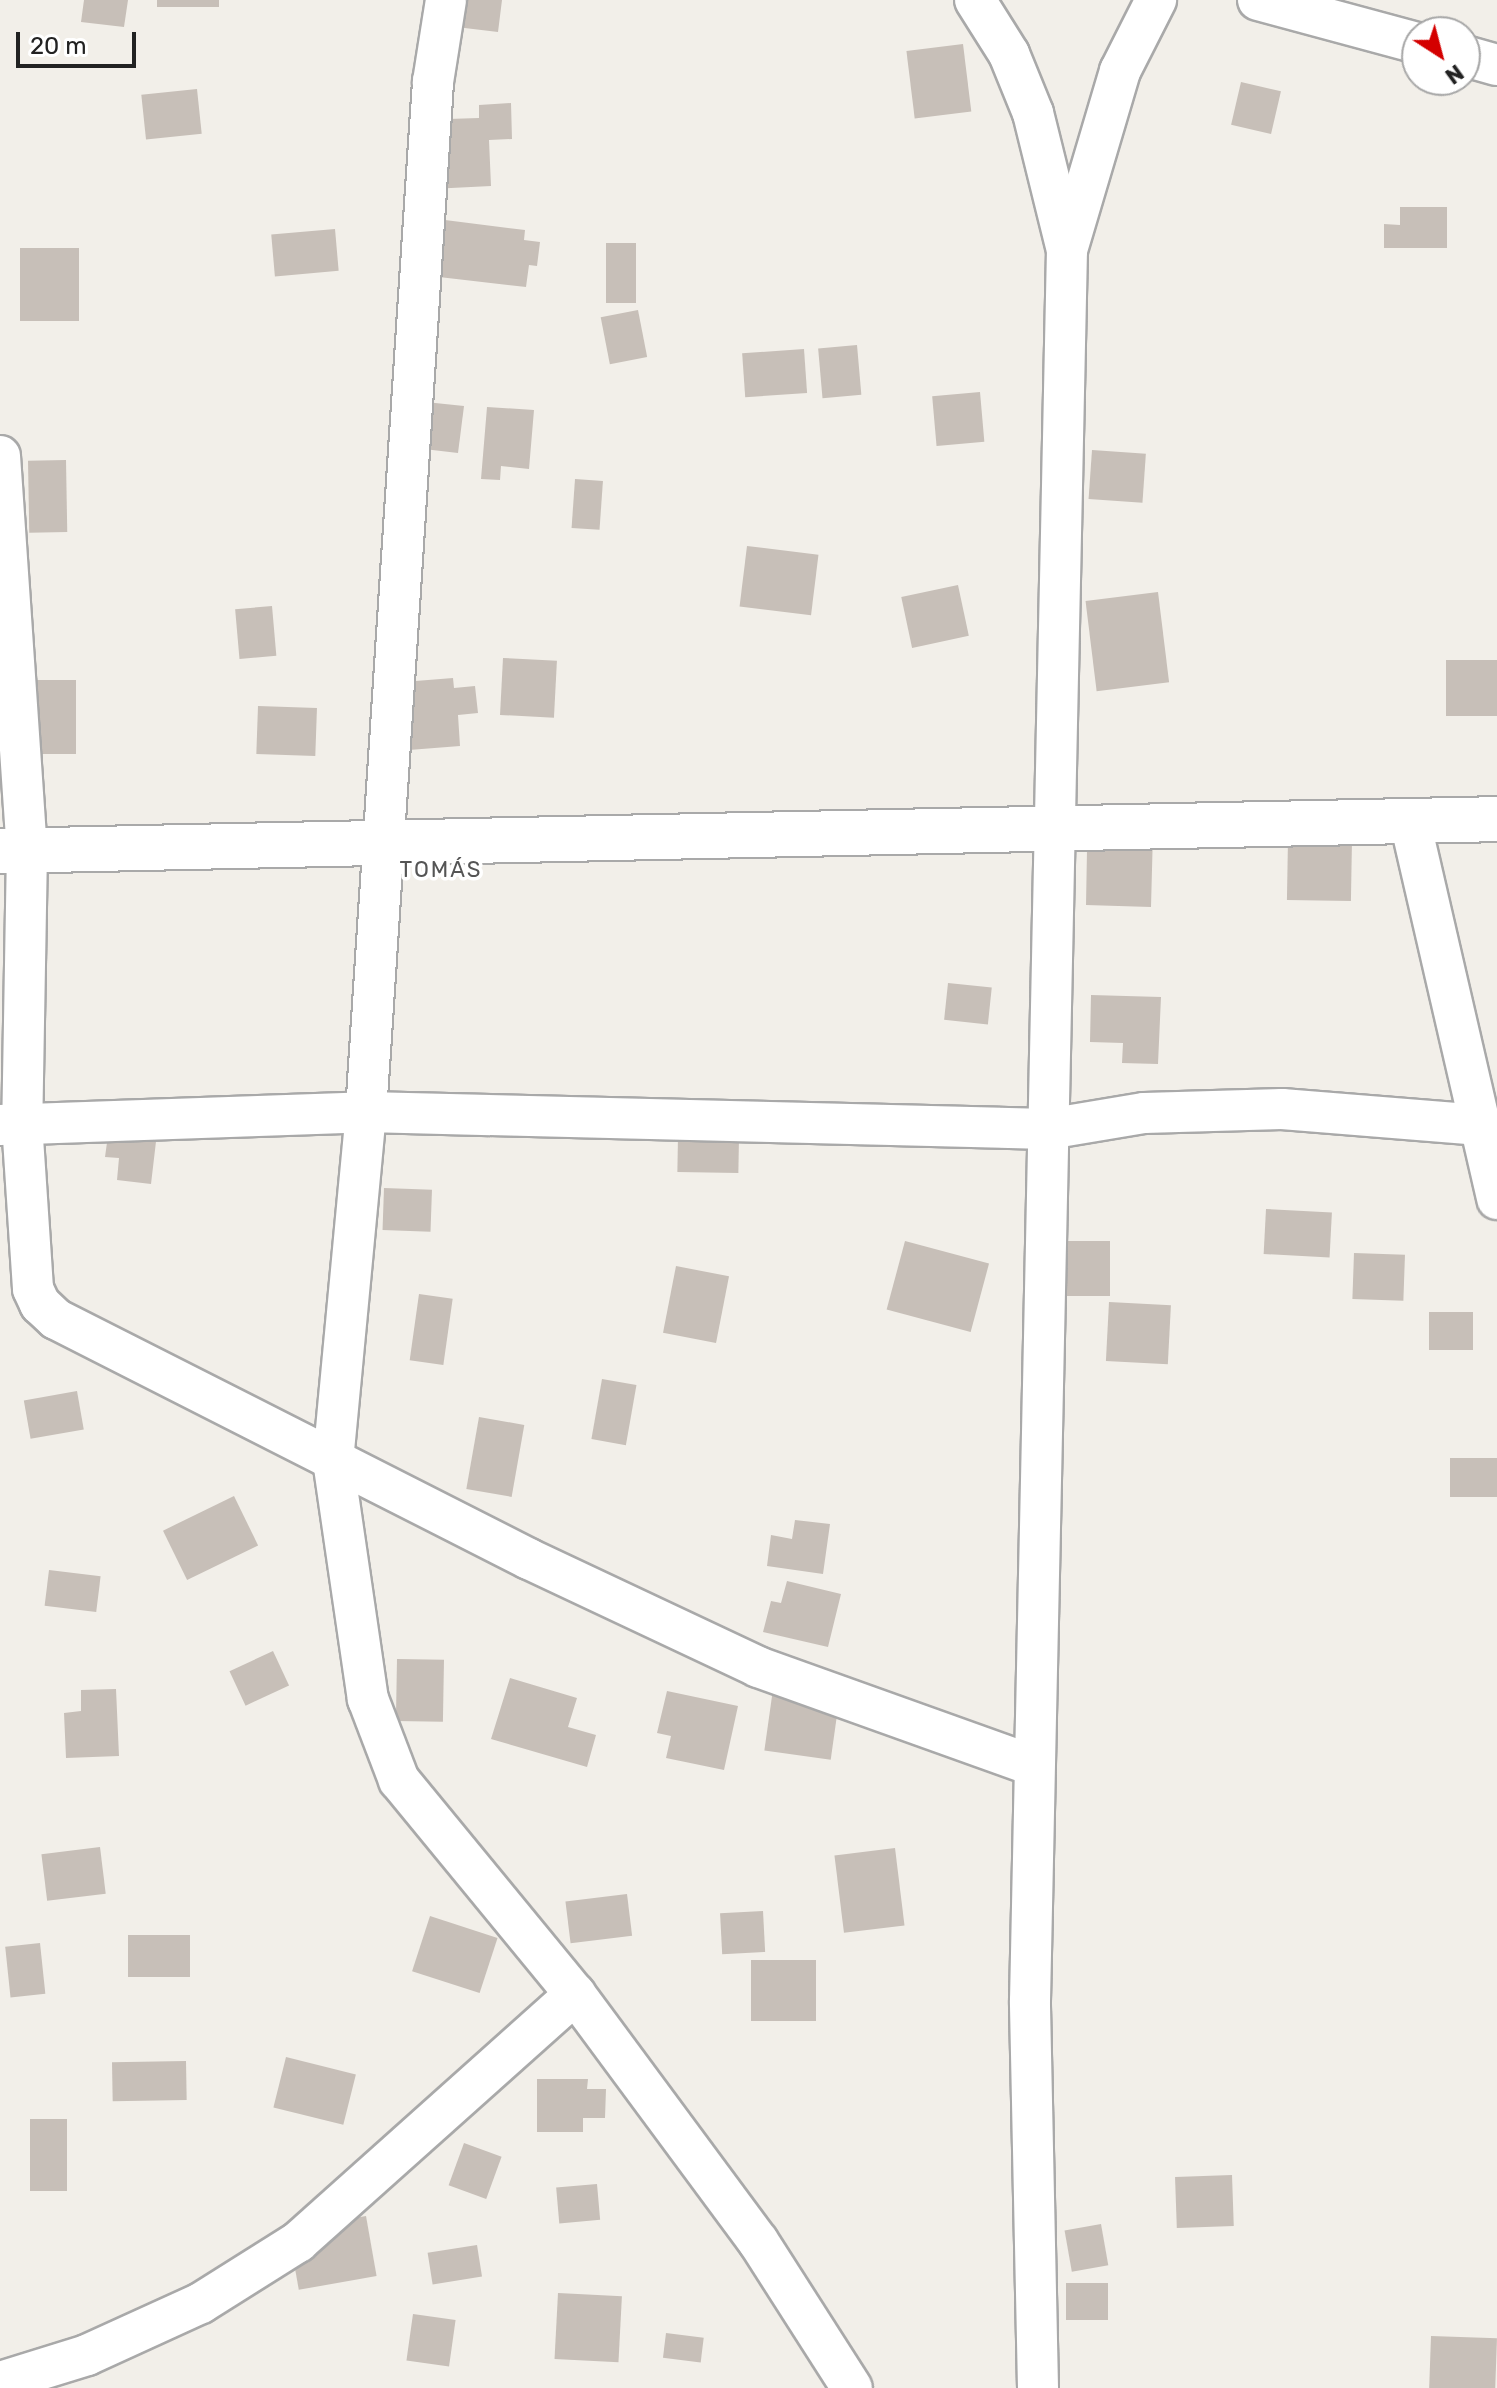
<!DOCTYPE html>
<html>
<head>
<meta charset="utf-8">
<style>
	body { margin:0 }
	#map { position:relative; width:1497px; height:2388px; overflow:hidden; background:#f2efe9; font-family:Rubik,sans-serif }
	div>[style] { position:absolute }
	.building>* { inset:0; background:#c7bfb8; transform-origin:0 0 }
	.roads { filter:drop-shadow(2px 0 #a9a9a9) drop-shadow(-2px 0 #a9a9a9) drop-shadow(0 2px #a9a9a9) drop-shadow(0 -2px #a9a9a9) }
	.minor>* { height:40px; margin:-20px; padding:0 20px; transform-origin:20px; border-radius:20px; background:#fff }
	.tertiary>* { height:44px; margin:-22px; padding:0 22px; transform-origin:22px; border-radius:22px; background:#fff }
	span { translate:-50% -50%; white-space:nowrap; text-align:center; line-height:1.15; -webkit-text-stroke:7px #fff; paint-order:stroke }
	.neighbourhood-label { font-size:22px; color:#555; letter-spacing:2px }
	.north { position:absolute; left:1401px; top:16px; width:80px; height:80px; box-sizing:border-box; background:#fff; border:2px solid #a7a7a7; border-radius:50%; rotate:144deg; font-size:22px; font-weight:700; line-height:32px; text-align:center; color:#222 }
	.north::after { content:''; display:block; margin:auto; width:28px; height:36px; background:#d40000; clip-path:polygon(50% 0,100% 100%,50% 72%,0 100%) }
	.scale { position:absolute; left:16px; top:32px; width:120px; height:36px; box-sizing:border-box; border:4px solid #222; border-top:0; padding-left:10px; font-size:24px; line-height:28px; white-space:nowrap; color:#222; -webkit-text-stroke:6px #fff; paint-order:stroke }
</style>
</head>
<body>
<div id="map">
	<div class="building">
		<div style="clip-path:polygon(84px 0,128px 0,124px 27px,81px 22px)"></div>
		<div style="left:157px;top:0;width:62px;height:7px"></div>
		<div style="clip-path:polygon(451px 0,502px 0,498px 32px,448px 26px)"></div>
		<div style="left:963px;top:44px;width:68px;height:57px;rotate:83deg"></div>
		<div style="left:1241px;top:82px;width:41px;height:44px;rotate:13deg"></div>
		<div style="left:197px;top:89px;width:45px;height:56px;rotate:84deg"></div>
		<div style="clip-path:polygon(511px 103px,512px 139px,489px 140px,491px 186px,431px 189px,448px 119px,479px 118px,479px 105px)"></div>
		<div style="clip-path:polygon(1400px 207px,1447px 207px,1447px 248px,1384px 248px,1384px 224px,1400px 225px)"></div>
		<div style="clip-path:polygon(445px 220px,525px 230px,524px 240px,540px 242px,537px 266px,529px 265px,526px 287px,439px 277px)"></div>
		<div style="left:335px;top:229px;width:42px;height:64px;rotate:85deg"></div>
		<div style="left:606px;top:243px;width:30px;height:60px"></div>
		<div style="left:20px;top:248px;width:59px;height:73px"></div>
		<div style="left:638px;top:310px;width:48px;height:38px;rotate:79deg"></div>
		<div style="left:857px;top:345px;width:50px;height:39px;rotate:85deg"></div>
		<div style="left:804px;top:349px;width:44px;height:62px;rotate:86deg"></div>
		<div style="left:980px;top:392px;width:50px;height:48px;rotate:85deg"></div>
		<div style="clip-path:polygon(416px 401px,464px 406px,458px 453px,424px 449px)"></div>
		<div style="clip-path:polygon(487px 407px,534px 410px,529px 469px,501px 466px,500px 480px,481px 479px)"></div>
		<div style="left:1092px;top:450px;width:54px;height:49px;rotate:4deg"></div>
		<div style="left:66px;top:460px;width:72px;height:38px;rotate:89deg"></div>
		<div style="left:575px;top:479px;width:28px;height:49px;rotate:4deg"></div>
		<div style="left:747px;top:546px;width:72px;height:61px;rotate:7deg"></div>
		<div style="left:958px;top:585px;width:52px;height:58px;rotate:78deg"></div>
		<div style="left:1158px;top:592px;width:91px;height:73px;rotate:83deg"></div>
		<div style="left:272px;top:606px;width:50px;height:37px;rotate:85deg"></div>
		<div style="left:503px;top:658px;width:54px;height:57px;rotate:3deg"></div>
		<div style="left:1446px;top:660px;width:51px;height:56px"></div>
		<div style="clip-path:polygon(453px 678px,454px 688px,475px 686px,478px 713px,458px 715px,460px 746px,409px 750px,403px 682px)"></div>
		<div style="left:76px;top:680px;width:74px;height:52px;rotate:90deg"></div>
		<div style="left:258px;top:706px;width:59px;height:48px;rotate:2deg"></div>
		<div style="clip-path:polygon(1099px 831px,1153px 832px,1151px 907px,1086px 905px,1087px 850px,1098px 850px)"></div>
		<div style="left:1288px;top:839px;width:64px;height:61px;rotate:1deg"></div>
		<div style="left:948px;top:983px;width:44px;height:37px;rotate:6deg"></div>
		<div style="clip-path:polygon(1091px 995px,1161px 997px,1158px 1064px,1122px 1063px,1123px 1043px,1090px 1042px)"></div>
		<div style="clip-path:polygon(109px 1128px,157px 1133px,151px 1184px,117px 1180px,119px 1158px,105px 1157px)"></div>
		<div style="left:678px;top:1136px;width:61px;height:36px;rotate:1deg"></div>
		<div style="left:384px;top:1188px;width:48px;height:42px;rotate:2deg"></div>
		<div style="left:1266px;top:1209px;width:66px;height:45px;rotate:3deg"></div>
		<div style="left:905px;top:1241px;width:87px;height:71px;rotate:15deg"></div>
		<div style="left:1110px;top:1241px;width:55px;height:43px;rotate:90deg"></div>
		<div style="left:1354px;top:1253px;width:51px;height:46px;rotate:2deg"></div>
		<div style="left:676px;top:1266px;width:54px;height:68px;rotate:11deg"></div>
		<div style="left:419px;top:1294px;width:34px;height:67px;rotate:8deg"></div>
		<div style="left:1109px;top:1302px;width:62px;height:59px;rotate:3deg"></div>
		<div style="left:1429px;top:1312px;width:44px;height:38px"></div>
		<div style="left:602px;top:1379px;width:35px;height:61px;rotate:10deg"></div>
		<div style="left:77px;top:1391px;width:39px;height:54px;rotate:80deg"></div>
		<div style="left:479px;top:1417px;width:46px;height:73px;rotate:10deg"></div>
		<div style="left:1450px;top:1458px;width:47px;height:39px"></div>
		<div style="left:234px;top:1496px;width:55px;height:79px;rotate:64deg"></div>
		<div style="clip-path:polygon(795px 1520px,830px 1524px,823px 1574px,767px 1566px,771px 1535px,792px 1539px)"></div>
		<div style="left:49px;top:1570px;width:52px;height:36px;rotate:7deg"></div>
		<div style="clip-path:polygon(787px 1581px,841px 1594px,828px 1647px,763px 1632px,771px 1601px,781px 1603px)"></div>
		<div style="left:273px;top:1651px;width:38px;height:48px;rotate:65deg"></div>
		<div style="left:397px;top:1659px;width:47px;height:62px;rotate:1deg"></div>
		<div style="clip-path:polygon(510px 1678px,577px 1698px,568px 1727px,596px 1735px,587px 1767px,491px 1739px)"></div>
		<div style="clip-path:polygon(116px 1689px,119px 1756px,66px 1758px,64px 1713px,81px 1711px,81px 1690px)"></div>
		<div style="left:773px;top:1689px;width:67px;height:62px;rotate:8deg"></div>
		<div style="clip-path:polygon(667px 1691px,738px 1706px,724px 1770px,666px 1758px,671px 1736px,657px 1733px)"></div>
		<div style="left:100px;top:1847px;width:47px;height:59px;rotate:83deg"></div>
		<div style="left:895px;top:1848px;width:78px;height:61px;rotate:83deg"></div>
		<div style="left:627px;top:1894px;width:42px;height:62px;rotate:83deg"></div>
		<div style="left:763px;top:1911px;width:41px;height:43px;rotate:87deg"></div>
		<div style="left:430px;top:1916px;width:71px;height:58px;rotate:18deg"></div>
		<div style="left:190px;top:1935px;width:42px;height:62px;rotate:90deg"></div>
		<div style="left:40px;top:1943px;width:51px;height:35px;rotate:84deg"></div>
		<div style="left:751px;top:1960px;width:65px;height:61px"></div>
		<div style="left:286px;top:2057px;width:72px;height:52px;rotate:14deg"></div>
		<div style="left:186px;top:2061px;width:39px;height:74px;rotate:89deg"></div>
		<div style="clip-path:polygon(537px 2079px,588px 2079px,587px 2089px,606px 2089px,605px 2118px,583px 2118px,583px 2132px,537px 2132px)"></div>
		<div style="left:30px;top:2119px;width:37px;height:72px"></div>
		<div style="left:464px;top:2143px;width:40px;height:45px;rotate:20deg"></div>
		<div style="left:1232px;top:2175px;width:51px;height:57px;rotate:88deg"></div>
		<div style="left:597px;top:2184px;width:36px;height:41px;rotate:85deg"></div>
		<div style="left:366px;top:2216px;width:61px;height:79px;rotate:80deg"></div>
		<div style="left:1101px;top:2224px;width:42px;height:37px;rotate:80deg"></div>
		<div style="left:477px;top:2245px;width:32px;height:50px;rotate:81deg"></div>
		<div style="left:1066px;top:2283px;width:42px;height:37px"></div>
		<div style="left:558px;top:2293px;width:64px;height:66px;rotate:3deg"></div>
		<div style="left:413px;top:2314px;width:43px;height:47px;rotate:8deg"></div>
		<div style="left:666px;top:2333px;width:38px;height:25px;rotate:7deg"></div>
		<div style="left:1431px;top:2336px;width:66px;height:52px;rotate:2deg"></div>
	</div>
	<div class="roads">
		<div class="minor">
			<div style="left:446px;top:0;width:83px;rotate:99deg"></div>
			<div style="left:433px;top:82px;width:1032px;rotate:93.72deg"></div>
			<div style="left:366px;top:1112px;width:350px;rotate:95.4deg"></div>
			<div style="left:333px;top:1460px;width:242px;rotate:81.7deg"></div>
			<div style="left:368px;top:1699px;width:87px;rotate:69.1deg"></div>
			<div style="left:399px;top:1780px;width:277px;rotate:50.6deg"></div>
			<div style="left:575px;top:1994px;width:307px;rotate:53.5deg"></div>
			<div style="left:758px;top:2241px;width:174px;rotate:57.4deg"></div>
			<div style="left:975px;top:0;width:64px;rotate:57.8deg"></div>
			<div style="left:1009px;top:54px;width:64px;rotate:67.9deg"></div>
			<div style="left:1033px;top:113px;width:141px;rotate:76.1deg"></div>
			<div style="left:1258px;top:0;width:165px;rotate:15.1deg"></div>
			<div style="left:1465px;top:56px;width:33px;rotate:16deg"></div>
			<div style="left:0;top:456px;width:395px;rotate:86.1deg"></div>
			<div style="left:27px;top:850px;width:273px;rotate:91deg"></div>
			<div style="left:22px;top:1123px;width:166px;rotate:86.2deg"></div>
			<div style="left:33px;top:1289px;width:17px;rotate:65deg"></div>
			<div style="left:40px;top:1304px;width:22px;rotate:43deg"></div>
			<div style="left:56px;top:1319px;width:530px;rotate:26.9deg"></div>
			<div style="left:529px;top:1559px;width:253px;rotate:25.2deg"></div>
			<div style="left:758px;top:1667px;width:293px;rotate:19.7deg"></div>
			<div style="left:1410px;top:821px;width:388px;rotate:77deg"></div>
			<div style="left:0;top:1125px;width:366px;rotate:-2deg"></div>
			<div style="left:366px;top:1112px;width:682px;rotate:1.43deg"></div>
			<div style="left:1048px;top:1129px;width:97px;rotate:-9.5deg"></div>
			<div style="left:1144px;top:1113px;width:138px;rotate:-1.7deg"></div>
			<div style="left:1282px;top:1109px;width:199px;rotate:4.6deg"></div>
			<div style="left:0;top:2382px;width:91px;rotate:-17.2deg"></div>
			<div style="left:87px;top:2355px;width:125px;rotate:-24.5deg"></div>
			<div style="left:201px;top:2303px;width:115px;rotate:-32.2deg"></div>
			<div style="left:298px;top:2242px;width:372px;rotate:-41.8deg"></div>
			<div style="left:1038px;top:2388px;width:387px;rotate:-91.2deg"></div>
			<div style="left:1030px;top:2001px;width:1751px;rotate:-88.79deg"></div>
			<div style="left:1067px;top:250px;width:187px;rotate:-73.5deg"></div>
			<div style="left:1120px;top:71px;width:80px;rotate:-63.1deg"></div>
		</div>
		<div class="tertiary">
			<div style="left:0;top:851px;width:1497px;rotate:-1.22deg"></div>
		</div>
	</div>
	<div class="neighbourhood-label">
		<span style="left:441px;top:870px">TOMÁS</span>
	</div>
	<div class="north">N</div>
	<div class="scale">20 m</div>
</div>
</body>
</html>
